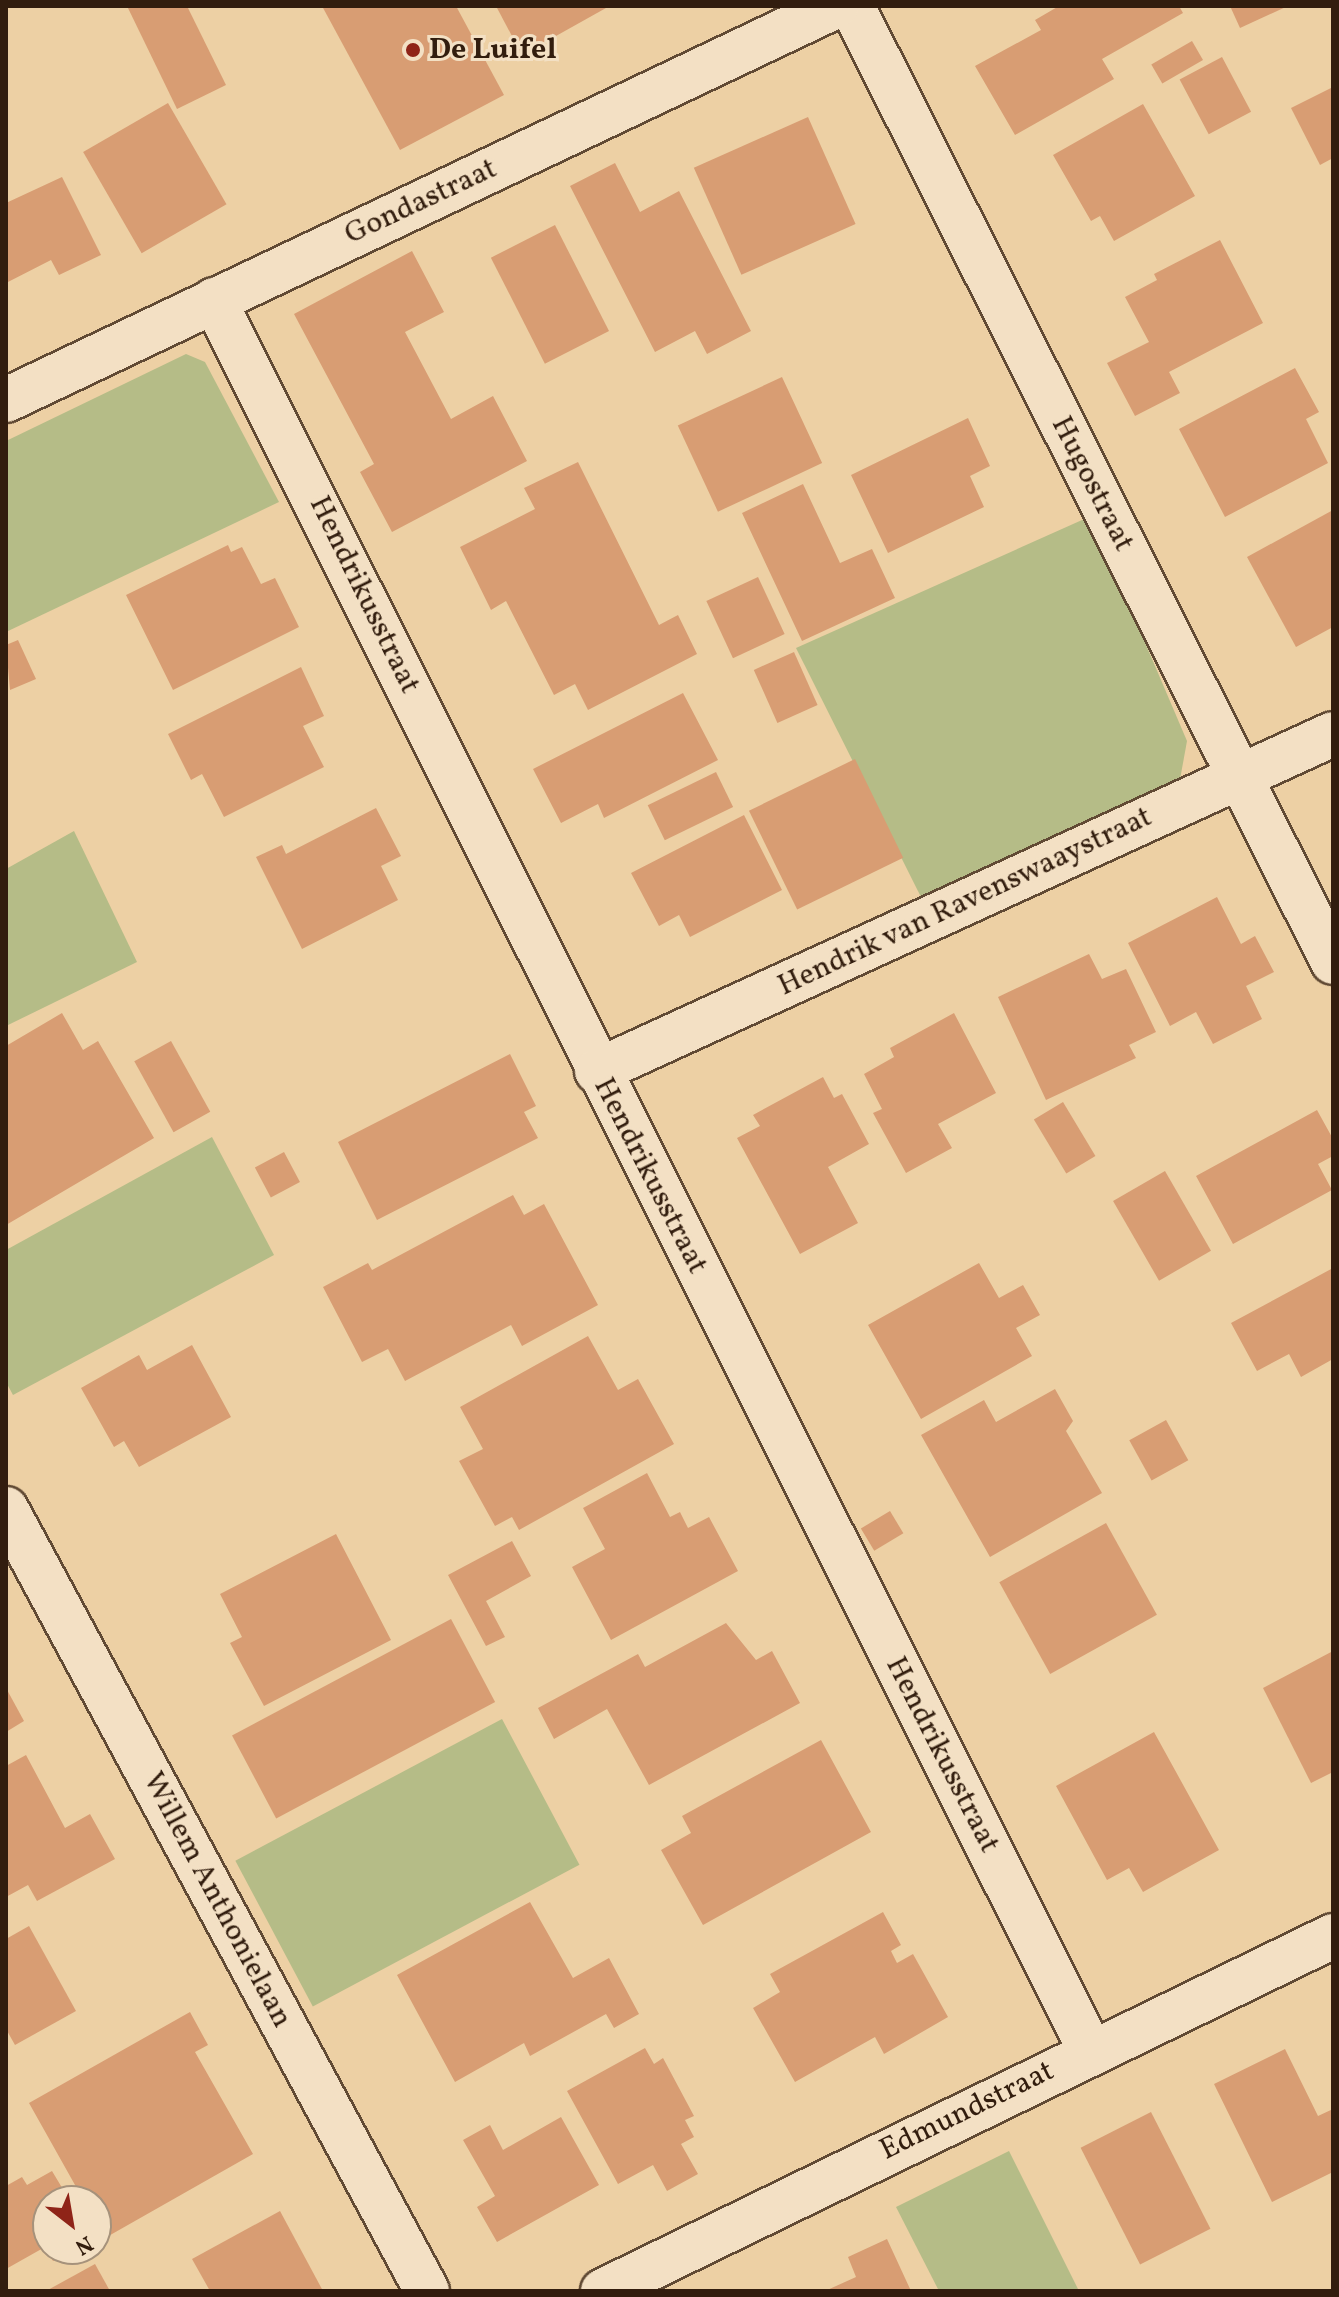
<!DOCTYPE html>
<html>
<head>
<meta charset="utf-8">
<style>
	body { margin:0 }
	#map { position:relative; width:1339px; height:2297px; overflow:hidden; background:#edd0a4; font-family:Vollkorn,serif }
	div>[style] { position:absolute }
	.green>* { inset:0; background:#b5bc87; transform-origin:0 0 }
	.building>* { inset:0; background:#d89d73; transform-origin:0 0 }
	.roads { filter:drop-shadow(2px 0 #614a34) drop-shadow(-2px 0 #614a34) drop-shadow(0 2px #614a34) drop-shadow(0 -2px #614a34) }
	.street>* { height:44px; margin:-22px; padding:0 22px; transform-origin:22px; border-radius:22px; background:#f3e0c4 }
	.dots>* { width:22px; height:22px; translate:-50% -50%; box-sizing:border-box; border:4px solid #f3e0c4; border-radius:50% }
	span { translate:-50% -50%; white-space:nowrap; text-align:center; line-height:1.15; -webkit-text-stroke:6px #f3e0c4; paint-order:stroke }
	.poi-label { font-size:30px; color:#321d0e; font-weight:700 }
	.left { translate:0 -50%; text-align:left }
	.street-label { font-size:30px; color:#321d0e }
	.frame { position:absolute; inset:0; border:8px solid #321d0e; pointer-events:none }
	.north { position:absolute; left:32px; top:2185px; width:80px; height:80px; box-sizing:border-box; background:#f3e0c4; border:2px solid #a6927b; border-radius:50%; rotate:149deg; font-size:22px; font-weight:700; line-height:32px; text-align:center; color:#321d0e }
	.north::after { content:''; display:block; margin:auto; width:28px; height:36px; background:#8f2418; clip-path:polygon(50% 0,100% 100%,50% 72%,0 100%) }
</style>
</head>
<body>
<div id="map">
	<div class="green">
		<div style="clip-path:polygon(186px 354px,205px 362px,279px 502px,6px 632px,6px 441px)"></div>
		<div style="clip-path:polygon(1091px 516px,1187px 741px,1179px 785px,926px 907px,796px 648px)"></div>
		<div style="clip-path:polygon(74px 831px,137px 962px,6px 1026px,6px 869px)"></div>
		<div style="clip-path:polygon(212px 1137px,274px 1255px,13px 1395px,6px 1382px,6px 1250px)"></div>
		<div style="left:502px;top:1719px;width:165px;height:302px;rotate:62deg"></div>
		<div style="clip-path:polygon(1009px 2151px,1079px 2291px,939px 2291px,896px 2207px)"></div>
	</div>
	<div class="building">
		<div style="clip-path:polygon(127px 6px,187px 6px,226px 85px,177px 109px)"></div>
		<div style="clip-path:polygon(322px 6px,456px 6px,504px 95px,400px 150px)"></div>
		<div style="clip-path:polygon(496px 6px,604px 6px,606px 8px,522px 55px)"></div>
		<div style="clip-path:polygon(1059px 6px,1179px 6px,1183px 13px,1102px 59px,1114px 79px,1015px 135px,975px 66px,1041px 30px,1035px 20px)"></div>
		<div style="clip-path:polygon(1230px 6px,1288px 6px,1240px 28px)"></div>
		<div style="left:1192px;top:41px;width:22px;height:47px;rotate:60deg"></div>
		<div style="left:1222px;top:57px;width:62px;height:48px;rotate:62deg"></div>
		<div style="clip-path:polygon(1333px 87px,1333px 158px,1320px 165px,1291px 108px)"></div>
		<div style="left:168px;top:103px;width:117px;height:98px;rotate:60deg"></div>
		<div style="clip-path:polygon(1143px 104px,1195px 196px,1114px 241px,1100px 216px,1091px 221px,1053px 155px)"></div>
		<div style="left:808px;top:117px;width:117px;height:125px;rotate:66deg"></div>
		<div style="clip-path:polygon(615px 163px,640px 212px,679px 191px,751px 331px,707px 354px,695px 331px,655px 352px,570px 186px)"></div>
		<div style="clip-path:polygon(62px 177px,101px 255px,59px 275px,51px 260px,6px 283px,6px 203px)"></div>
		<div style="left:555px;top:225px;width:119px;height:72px;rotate:63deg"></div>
		<div style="clip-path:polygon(1220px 240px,1263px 323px,1169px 372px,1180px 393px,1135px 416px,1107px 363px,1149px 342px,1125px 297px,1157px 280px,1154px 274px)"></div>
		<div style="clip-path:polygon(412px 251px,444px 312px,405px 332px,451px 419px,493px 396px,527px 461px,392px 532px,360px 472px,374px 464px,294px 314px)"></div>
		<div style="clip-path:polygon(1295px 368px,1319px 412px,1306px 419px,1328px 463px,1225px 517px,1179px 429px)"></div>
		<div style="left:782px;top:377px;width:95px;height:115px;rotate:65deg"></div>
		<div style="clip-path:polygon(968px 418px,990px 466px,970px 476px,984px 507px,888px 553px,851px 475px)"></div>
		<div style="clip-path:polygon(578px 462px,659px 625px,678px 615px,697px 654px,588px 710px,575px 684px,554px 695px,506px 601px,491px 610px,460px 547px,535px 509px,524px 488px)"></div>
		<div style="clip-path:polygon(803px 484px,840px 563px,872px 549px,895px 598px,802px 641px,742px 513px)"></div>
		<div style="clip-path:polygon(1333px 510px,1333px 627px,1296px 647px,1247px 557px)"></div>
		<div style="clip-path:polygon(228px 545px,231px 552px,242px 547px,261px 584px,275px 578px,299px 627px,173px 690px,126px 595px)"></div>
		<div style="left:758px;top:577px;width:63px;height:57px;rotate:65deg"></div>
		<div style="clip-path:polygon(18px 640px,36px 679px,10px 690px,6px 645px)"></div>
		<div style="left:794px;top:652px;width:58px;height:44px;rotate:66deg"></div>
		<div style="clip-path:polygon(301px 667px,324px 716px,303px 726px,324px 767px,224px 817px,202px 774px,191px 780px,168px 734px)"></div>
		<div style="clip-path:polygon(683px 693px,718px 760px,604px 818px,598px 804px,561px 823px,533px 769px)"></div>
		<div style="left:855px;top:759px;width:110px;height:118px;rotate:64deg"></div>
		<div style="left:716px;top:772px;width:39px;height:76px;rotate:64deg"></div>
		<div style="clip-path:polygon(376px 808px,401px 856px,381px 866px,398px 900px,302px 949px,256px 857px,282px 845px,286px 854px)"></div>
		<div style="clip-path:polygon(744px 815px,782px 890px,690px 937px,679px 915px,659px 926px,631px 873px)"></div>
		<div style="clip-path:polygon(1217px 897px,1241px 944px,1255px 936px,1274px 972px,1246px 986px,1262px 1019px,1213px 1044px,1196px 1012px,1170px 1026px,1128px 943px)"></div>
		<div style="clip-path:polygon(1089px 954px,1102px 979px,1126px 969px,1156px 1032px,1129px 1045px,1136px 1058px,1046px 1100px,998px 997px)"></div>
		<div style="clip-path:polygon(62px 1013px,83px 1050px,98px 1041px,154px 1138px,6px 1225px,6px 1046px)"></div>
		<div style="clip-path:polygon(954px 1013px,996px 1093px,938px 1124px,952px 1148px,906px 1173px,873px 1113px,882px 1109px,864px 1074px,894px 1057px,890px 1048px)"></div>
		<div style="left:171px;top:1041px;width:81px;height:42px;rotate:61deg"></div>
		<div style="clip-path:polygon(510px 1054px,536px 1106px,524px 1112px,538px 1138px,377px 1220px,338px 1142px)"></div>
		<div style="clip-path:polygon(823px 1077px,834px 1098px,842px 1094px,869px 1144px,828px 1167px,858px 1223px,800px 1254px,737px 1138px,760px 1126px,753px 1115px)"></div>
		<div style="left:1063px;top:1102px;width:63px;height:34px;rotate:59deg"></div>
		<div style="clip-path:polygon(1317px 1110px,1333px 1139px,1333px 1156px,1318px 1164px,1332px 1190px,1233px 1244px,1196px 1176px)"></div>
		<div style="left:284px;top:1152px;width:34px;height:33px;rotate:62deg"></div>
		<div style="left:1165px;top:1171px;width:92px;height:60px;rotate:60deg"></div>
		<div style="clip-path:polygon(513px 1195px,524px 1215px,544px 1204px,598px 1305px,522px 1346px,511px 1325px,405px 1381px,388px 1349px,362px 1362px,323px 1287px,368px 1263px,372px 1270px)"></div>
		<div style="clip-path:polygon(979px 1263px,999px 1298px,1023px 1285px,1040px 1315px,1016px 1328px,1032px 1356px,921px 1419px,868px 1325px)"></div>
		<div style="clip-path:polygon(1333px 1268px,1333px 1359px,1301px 1377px,1289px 1354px,1257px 1371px,1231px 1323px)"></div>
		<div style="clip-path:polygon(588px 1336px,618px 1390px,638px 1379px,674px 1444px,519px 1530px,512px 1517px,495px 1526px,459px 1461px,483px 1449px,460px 1407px)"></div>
		<div style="clip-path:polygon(192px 1345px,231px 1417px,139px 1467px,124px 1441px,114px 1447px,81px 1388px,139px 1355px,147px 1370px)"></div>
		<div style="clip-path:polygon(1055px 1389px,1073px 1421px,1066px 1431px,1102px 1493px,990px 1557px,921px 1435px,984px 1400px,996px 1422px)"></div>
		<div style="left:1166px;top:1420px;width:46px;height:42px;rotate:61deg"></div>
		<div style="clip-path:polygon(647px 1473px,670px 1517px,680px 1512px,688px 1528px,709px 1517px,738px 1571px,611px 1640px,572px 1567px,605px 1549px,583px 1508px)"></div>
		<div style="left:890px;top:1511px;width:26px;height:34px;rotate:59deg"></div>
		<div style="left:1106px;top:1523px;width:105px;height:122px;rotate:61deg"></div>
		<div style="clip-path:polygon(336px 1534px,391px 1640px,264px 1706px,230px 1643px,242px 1637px,220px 1594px)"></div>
		<div style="clip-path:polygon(512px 1541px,531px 1576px,486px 1601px,505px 1637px,486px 1646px,448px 1575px)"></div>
		<div style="left:451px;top:1619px;width:94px;height:248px;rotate:62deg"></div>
		<div style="clip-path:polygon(726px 1623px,756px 1660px,772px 1651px,800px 1703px,649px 1785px,607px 1709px,554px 1739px,538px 1708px,638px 1654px,645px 1667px)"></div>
		<div style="clip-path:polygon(1333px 1651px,1333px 1772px,1311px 1783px,1263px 1688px)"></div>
		<div style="clip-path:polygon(6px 1688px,24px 1721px,6px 1732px)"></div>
		<div style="clip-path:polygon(1154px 1732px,1219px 1850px,1143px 1892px,1129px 1868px,1107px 1880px,1056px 1786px)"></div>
		<div style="clip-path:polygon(821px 1740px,871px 1832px,703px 1925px,661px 1850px,691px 1833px,682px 1816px)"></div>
		<div style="clip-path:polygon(26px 1755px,65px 1828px,90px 1814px,115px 1859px,37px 1901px,28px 1885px,6px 1897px,6px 1766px)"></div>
		<div style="clip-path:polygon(530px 1902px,573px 1978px,609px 1958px,639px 2014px,614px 2028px,606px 2014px,530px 2056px,524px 2043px,455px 2082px,397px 1975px)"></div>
		<div style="clip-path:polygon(883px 1912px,901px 1945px,891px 1951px,897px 1963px,913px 1954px,948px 2017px,884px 2054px,875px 2037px,795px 2082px,753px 2008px,780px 1992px,770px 1974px)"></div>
		<div style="clip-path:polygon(29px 1926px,76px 2011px,15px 2045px,6px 2029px,6px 1939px)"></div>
		<div style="clip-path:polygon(190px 2012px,208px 2045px,195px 2052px,253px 2154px,105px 2238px,96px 2222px,96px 2201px,84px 2201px,29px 2103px)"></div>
		<div style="clip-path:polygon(645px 2048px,654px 2064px,663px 2058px,694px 2116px,685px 2120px,694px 2137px,681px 2144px,698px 2174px,667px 2191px,653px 2165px,618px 2184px,567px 2091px)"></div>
		<div style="clip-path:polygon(1285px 2049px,1318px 2116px,1333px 2109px,1333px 2172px,1272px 2202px,1214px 2084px)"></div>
		<div style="left:1151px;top:2112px;width:131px;height:79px;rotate:63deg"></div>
		<div style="clip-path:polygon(561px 2117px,599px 2185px,497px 2242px,477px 2207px,495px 2196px,463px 2140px,490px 2125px,503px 2150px)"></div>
		<div style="clip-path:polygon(52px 2171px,70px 2201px,48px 2201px,48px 2249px,75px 2249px,53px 2261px,45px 2247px,6px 2269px,6px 2186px,22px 2177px,27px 2185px)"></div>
		<div style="clip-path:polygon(280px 2211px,323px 2291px,210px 2291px,192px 2259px)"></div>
		<div style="clip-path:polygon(887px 2239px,911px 2291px,825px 2291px,856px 2277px,848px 2257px)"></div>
		<div style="clip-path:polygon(95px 2264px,110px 2291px,46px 2291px)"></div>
	</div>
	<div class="roads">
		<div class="street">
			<div style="left:852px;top:6px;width:1070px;rotate:63.29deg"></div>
			<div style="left:214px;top:300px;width:1957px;rotate:63.41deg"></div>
			<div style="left:6px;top:400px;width:919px;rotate:-25.39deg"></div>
			<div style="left:597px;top:1071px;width:809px;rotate:-24.6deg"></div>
			<div style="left:6px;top:1509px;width:888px;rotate:61.7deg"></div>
			<div style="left:603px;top:2291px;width:812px;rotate:-25.93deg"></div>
		</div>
	</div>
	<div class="dots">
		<div style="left:413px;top:50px;background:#8f2418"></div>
	</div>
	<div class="poi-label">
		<span class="left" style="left:429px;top:50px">De Luifel</span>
	</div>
	<div class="street-label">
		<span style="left:421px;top:202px;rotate:-25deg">Gondastraat</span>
		<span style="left:1092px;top:484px;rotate:63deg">Hugostraat</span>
		<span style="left:364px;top:595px;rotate:64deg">Hendrikusstraat</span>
		<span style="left:965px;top:902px;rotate:-25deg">Hendrik van Ravenswaaystraat</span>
		<span style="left:650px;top:1176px;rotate:63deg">Hendrikusstraat</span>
		<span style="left:942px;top:1755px;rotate:63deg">Hendrikusstraat</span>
		<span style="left:217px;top:1900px;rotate:62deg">Willem Anthonielaan</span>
		<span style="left:967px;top:2111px;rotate:-26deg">Edmundstraat</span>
	</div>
	<div class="frame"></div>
	<div class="north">N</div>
</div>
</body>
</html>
